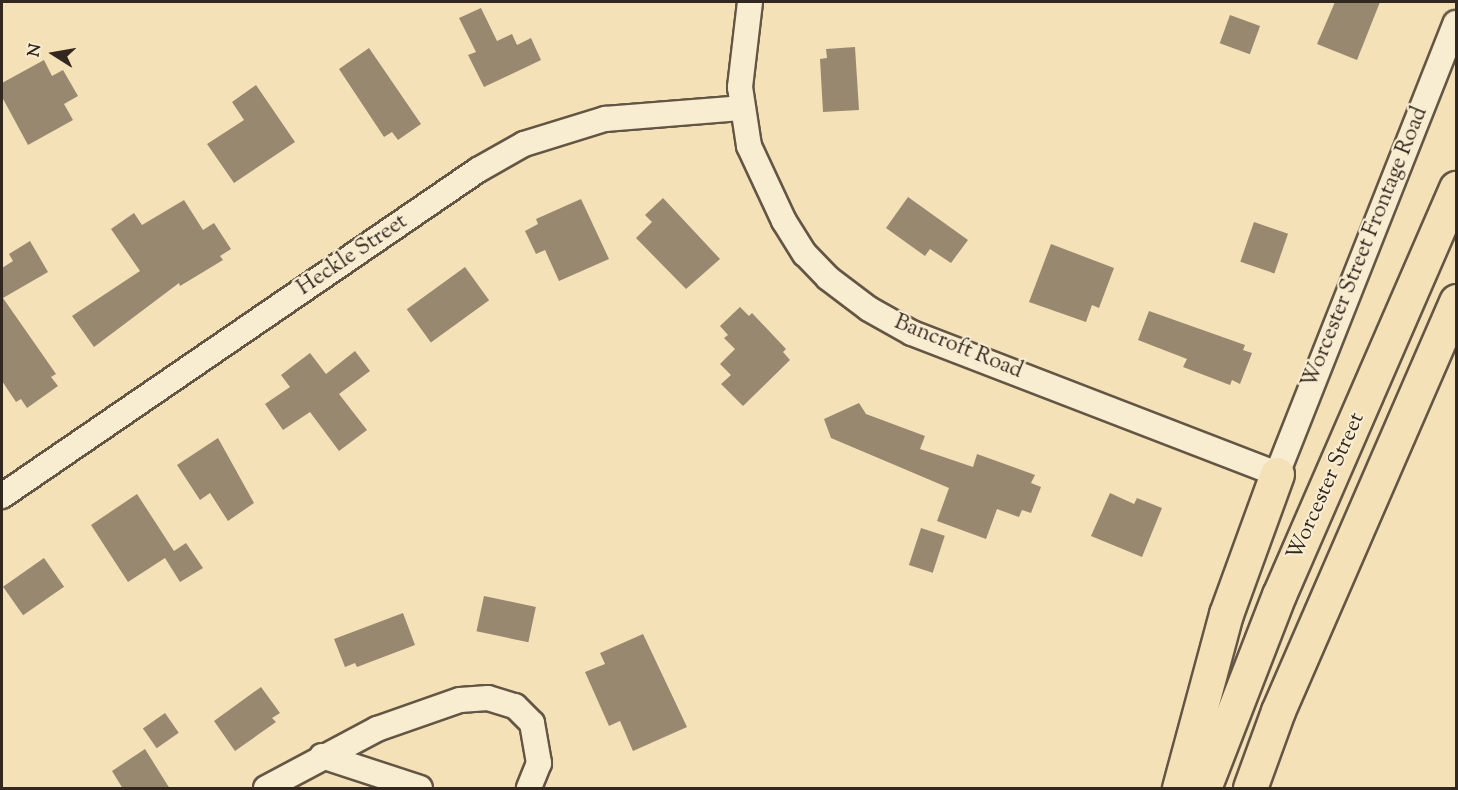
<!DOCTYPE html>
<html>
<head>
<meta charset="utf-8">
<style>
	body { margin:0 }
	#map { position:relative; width:1458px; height:790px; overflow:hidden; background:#f5e1b8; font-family:"Sorts Mill Goudy",serif }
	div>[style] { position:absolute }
	.building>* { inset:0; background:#98886f; transform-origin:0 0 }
	.roads { filter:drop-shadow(2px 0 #645645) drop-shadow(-2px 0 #645645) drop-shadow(0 2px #645645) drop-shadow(0 -2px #645645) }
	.minor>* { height:24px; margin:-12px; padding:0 12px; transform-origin:12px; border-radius:12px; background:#f8ecd1 }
	.trunk>* { height:33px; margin:-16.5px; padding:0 16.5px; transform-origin:16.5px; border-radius:16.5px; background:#f5e1b8 }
	span { translate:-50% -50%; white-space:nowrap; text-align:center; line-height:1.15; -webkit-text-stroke:4.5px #f8ecd1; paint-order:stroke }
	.street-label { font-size:22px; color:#33281f }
	.frame { position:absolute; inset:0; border:3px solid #33281f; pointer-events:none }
	.north { position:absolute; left:24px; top:24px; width:60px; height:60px; -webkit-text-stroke:4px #f8ecd1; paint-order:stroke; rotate:281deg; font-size:16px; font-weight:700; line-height:24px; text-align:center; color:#33281f }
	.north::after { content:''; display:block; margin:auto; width:21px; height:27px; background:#33281f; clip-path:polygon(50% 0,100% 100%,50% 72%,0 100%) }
</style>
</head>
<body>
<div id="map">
	<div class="building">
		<div style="clip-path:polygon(1335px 2px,1380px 2px,1357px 60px,1317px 44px)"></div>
		<div style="clip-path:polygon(481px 8px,497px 41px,512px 34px,517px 45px,531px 38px,541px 60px,484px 87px,468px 55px,476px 52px,459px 18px)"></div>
		<div style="left:1230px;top:15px;width:32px;height:30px;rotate:20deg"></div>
		<div style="clip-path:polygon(855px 47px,859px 110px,823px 112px,820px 59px,827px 58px,826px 49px)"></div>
		<div style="clip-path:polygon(369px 48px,421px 124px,398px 140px,392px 132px,384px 137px,339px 69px)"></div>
		<div style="clip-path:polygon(44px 60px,52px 76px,63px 70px,78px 96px,64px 104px,73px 120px,28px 145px,2px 97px,2px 83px)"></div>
		<div style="clip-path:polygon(256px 85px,295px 142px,234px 183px,207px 144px,244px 120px,232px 102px)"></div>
		<div style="clip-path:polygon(908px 197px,968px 240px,951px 263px,930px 249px,925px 256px,886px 228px)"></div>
		<div style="clip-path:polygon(663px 198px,720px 259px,686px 289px,636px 238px,652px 222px,645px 215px)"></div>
		<div style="clip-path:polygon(581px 199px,609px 259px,559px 281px,545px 250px,536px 254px,525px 231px,538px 224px,536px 219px)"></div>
		<div style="clip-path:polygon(184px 200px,203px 230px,214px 223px,231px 249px,220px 256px,223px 260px,180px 286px,179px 283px,94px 347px,72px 316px,140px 271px,111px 229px,134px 213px,142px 225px)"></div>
		<div style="left:1254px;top:222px;width:36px;height:42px;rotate:19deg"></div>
		<div style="clip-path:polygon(30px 241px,48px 272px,3px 298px,56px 374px,51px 377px,58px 386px,27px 408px,21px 399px,16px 402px,2px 381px,2px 268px,13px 261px,9px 254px)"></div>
		<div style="clip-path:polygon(1051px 244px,1114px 268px,1099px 308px,1092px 305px,1086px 322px,1029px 302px)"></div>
		<div style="left:465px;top:267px;width:41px;height:72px;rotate:54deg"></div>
		<div style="clip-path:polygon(740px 307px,749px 316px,752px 313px,786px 349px,783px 352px,790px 360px,743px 406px,721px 384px,731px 375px,720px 364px,735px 349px,724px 338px,728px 335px,720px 326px)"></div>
		<div style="clip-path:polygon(1149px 311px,1245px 345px,1243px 350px,1252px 353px,1240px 384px,1232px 380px,1230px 385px,1183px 367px,1187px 359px,1138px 340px)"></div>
		<div style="clip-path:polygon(355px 351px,370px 371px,339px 394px,367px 430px,339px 451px,310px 412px,283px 430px,265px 404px,290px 387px,281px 375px,310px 353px,326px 374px)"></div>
		<div style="clip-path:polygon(859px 403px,866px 414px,925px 436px,920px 449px,973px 467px,977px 454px,1035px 475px,1031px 483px,1041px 487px,1031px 513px,1022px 510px,1019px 517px,997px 509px,986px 539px,937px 521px,949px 488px,831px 438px,824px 419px)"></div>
		<div style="clip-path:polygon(218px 438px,254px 503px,228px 521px,210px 493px,200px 500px,177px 465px)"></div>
		<div style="clip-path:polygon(1110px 493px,1134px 504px,1137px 498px,1162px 508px,1142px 557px,1091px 536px)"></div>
		<div style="clip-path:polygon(137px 494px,174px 551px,186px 543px,203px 568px,180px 582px,165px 558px,128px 582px,91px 525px)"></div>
		<div style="left:921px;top:528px;width:25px;height:39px;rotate:18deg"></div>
		<div style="left:44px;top:558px;width:35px;height:50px;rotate:55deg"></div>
		<div style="left:484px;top:596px;width:53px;height:36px;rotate:12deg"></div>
		<div style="clip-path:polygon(403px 613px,415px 645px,357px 667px,355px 663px,345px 667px,334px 639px)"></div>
		<div style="clip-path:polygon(643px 634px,687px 727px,633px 751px,620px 721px,609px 726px,585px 672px,605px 664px,600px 653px)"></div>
		<div style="clip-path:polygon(261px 687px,280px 713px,272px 718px,276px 722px,235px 751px,214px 721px)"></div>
		<div style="left:165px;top:713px;width:24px;height:27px;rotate:55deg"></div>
		<div style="clip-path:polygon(145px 749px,170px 789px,123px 789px,112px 771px)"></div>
	</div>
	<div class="roads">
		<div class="minor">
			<div style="left:750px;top:2px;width:86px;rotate:96.7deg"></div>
			<div style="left:740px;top:87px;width:60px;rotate:81.3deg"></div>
			<div style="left:749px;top:146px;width:83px;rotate:65deg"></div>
			<div style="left:784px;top:221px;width:39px;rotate:58deg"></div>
			<div style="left:805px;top:254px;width:33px;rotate:46deg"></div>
			<div style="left:828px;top:278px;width:51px;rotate:37.1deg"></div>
			<div style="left:869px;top:309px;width:49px;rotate:29.2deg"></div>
			<div style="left:912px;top:333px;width:391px;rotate:21.1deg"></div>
			<div style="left:1277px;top:474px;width:485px;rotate:-68.4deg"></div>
			<div style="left:2px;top:496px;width:577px;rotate:-34.41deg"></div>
			<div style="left:478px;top:170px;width:53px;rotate:-29.5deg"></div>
			<div style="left:524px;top:144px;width:85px;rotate:-17.2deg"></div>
			<div style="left:605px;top:119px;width:136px;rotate:-4.6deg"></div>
			<div style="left:322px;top:756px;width:103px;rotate:18.1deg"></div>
			<div style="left:266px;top:788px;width:126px;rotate:-28deg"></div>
			<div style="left:377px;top:729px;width:88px;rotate:-19.3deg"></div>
			<div style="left:460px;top:700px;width:28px;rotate:-4deg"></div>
			<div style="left:488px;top:698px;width:28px;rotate:17deg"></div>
			<div style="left:515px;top:706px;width:24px;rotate:45deg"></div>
			<div style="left:532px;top:723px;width:41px;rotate:80.1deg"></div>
			<div style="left:539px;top:763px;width:27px;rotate:112deg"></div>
		</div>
		<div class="trunk">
			<div style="left:1179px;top:788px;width:180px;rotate:-74.9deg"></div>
			<div style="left:1226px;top:614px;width:149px;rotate:-70deg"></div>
			<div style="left:1204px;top:788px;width:207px;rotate:-68.8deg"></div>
			<div style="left:1279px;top:595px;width:444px;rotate:-66.5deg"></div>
			<div style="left:1250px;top:788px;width:82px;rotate:-70deg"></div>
			<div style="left:1278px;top:711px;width:447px;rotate:-66.5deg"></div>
		</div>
	</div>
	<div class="street-label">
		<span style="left:1366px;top:248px;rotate:-68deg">Worcester Street Frontage Road</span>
		<span style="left:353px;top:256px;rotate:-34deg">Heckle Street</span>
		<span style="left:958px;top:348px;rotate:22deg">Bancroft Road</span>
		<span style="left:1327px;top:487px;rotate:-66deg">Worcester Street</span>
	</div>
	<div class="frame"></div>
	<div class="north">N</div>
</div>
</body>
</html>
